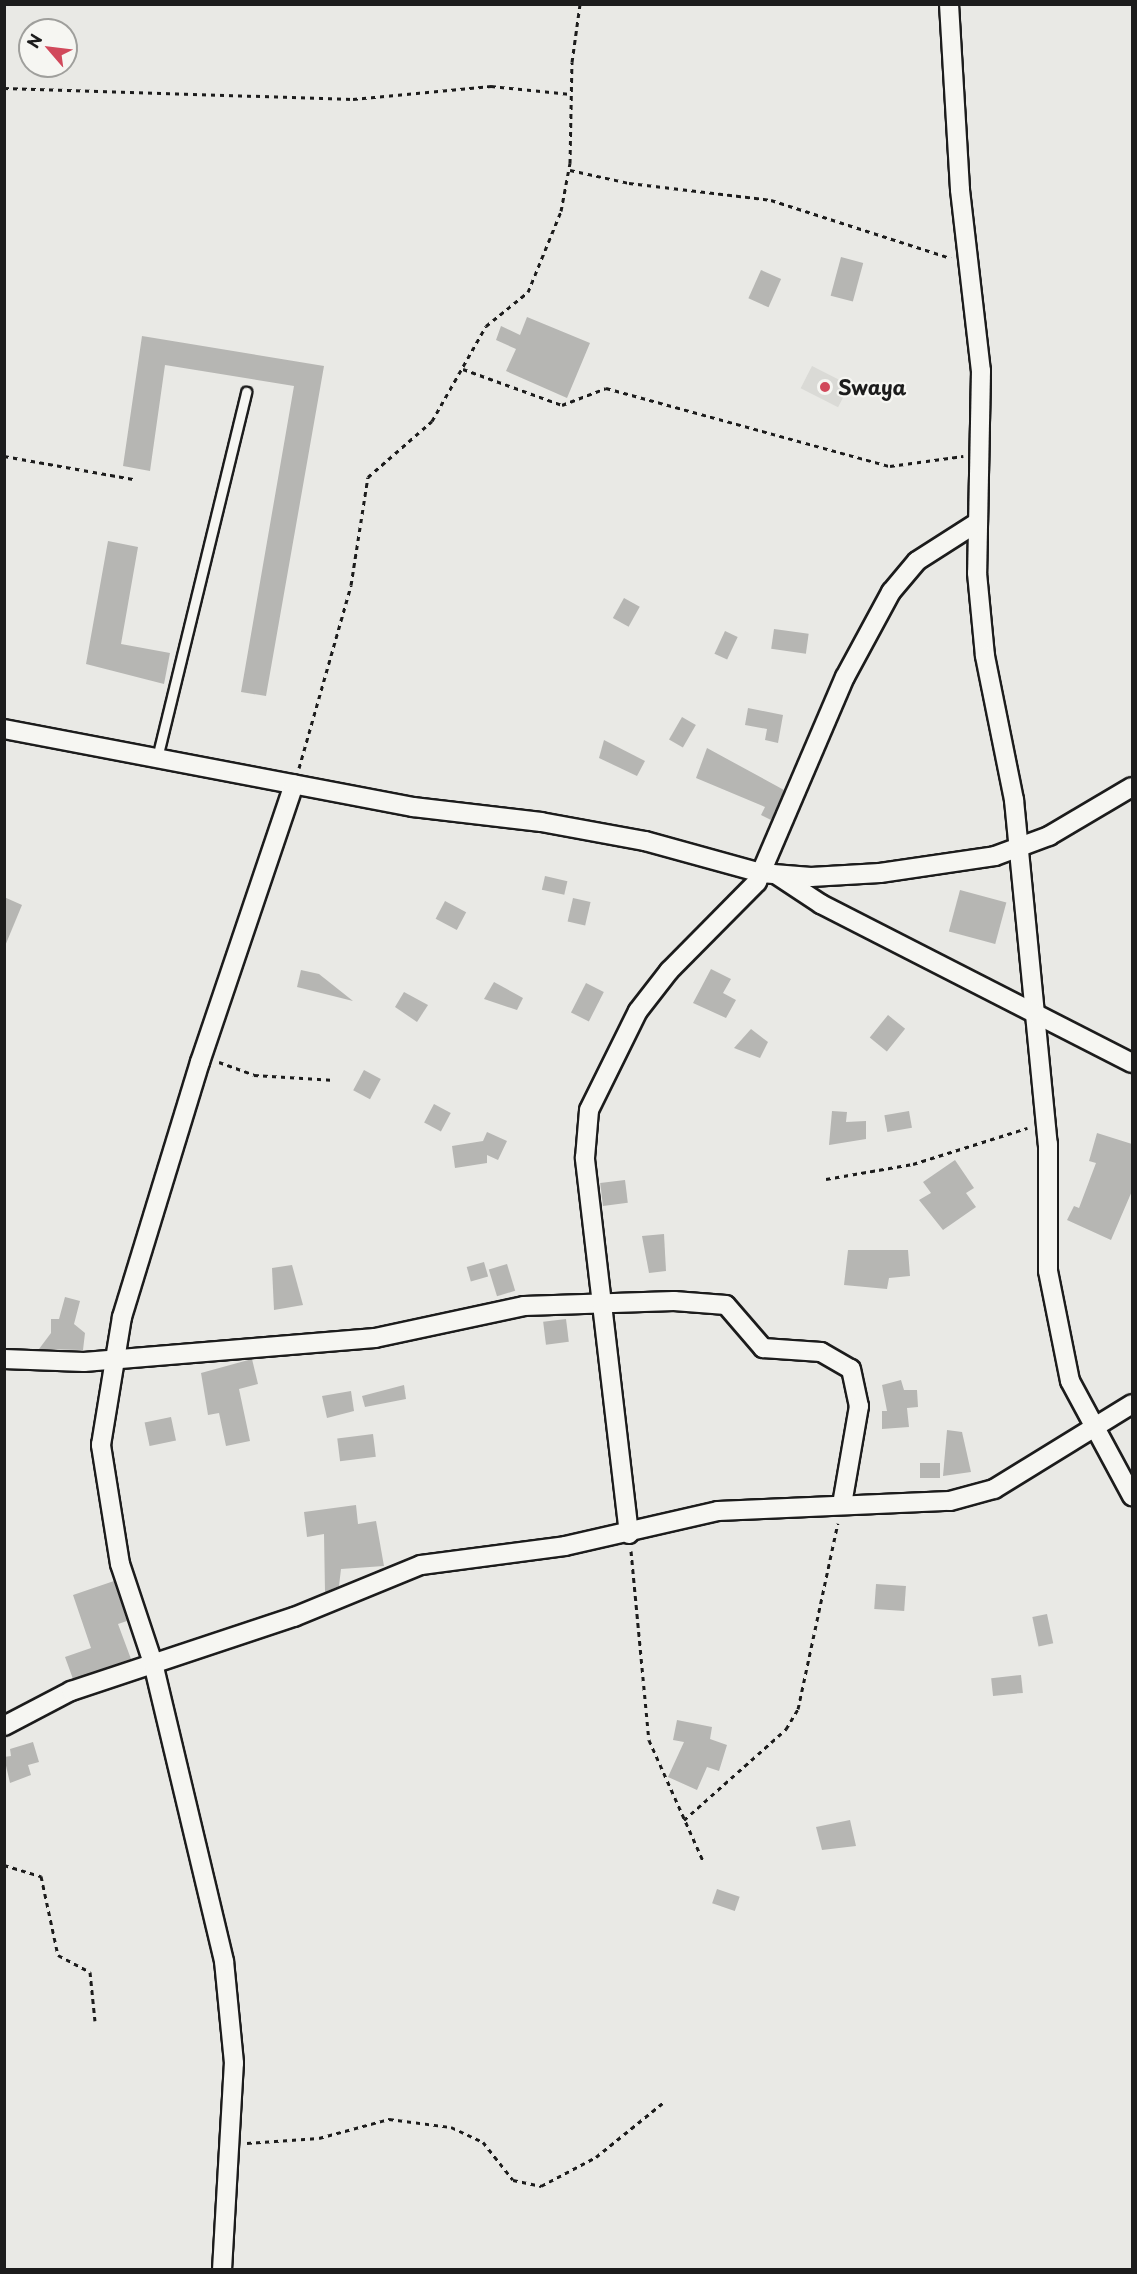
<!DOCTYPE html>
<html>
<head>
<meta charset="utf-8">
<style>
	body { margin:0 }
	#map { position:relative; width:1137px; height:2274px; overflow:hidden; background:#e9e9e5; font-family:"Playpen Sans",sans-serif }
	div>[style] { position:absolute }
	.built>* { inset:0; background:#dadad6; transform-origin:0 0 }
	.building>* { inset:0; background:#b6b6b3; transform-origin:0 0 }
	.path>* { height:3px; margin-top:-1.5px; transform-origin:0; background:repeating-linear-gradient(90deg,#1c1c1c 0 4.5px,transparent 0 9px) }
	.roads { filter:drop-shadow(2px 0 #1c1c1c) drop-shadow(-2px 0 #1c1c1c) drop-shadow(0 2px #1c1c1c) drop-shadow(0 -2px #1c1c1c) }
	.lane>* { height:9px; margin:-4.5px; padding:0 4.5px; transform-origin:4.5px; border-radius:4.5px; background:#f6f6f2 }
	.street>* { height:18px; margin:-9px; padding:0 9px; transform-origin:9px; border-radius:9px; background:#f6f6f2 }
	.dots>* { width:16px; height:16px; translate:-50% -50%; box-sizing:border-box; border:3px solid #f6f6f2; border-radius:50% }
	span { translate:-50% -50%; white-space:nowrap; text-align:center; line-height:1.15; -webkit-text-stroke:4.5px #f6f6f2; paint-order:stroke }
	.poi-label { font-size:20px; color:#1c1c1c; font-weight:700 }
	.left { translate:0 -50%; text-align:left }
	.frame { position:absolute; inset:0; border:6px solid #1c1c1c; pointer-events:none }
	.north { position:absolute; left:18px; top:18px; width:60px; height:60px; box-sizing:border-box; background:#f6f6f2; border:2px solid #9f9f9c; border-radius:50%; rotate:298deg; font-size:16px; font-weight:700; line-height:24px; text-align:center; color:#1c1c1c }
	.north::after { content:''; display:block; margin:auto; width:21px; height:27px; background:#d1495b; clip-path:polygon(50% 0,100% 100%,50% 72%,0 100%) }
</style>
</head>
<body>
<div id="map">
	<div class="built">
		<div style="left:812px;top:366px;width:42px;height:25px;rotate:27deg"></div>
	</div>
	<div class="building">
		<div style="left:841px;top:257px;width:23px;height:40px;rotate:15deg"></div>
		<div style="left:761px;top:270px;width:22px;height:31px;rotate:24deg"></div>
		<div style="clip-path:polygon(527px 317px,590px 343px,567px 398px,506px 371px,516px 349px,496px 340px,501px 326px,520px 335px)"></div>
		<div style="clip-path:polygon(142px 336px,324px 366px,266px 696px,241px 692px,294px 386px,165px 365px,150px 471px,123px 466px)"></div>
		<div style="clip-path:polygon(108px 541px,138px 547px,121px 644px,170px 653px,164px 684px,86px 664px)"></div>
		<div style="left:624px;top:598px;width:18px;height:23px;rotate:29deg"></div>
		<div style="left:774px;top:629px;width:35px;height:20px;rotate:8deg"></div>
		<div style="left:725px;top:631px;width:14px;height:25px;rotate:25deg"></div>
		<div style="clip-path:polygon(748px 708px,783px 715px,778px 743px,765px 740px,767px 729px,745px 725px)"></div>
		<div style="left:682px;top:717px;width:16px;height:26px;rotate:30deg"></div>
		<div style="clip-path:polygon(604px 740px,645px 761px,637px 776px,599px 758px)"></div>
		<div style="clip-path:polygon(707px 748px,784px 790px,771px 820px,761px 815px,765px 807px,696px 778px)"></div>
		<div style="left:545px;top:876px;width:23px;height:14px;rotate:13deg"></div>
		<div style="left:960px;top:890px;width:48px;height:43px;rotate:15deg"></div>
		<div style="clip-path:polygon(4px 897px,22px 905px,5px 946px,4px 946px)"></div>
		<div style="left:573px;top:898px;width:18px;height:24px;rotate:13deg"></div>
		<div style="left:445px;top:901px;width:24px;height:20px;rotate:28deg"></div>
		<div style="clip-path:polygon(711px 969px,731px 979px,723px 993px,736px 1000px,726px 1018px,693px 1003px)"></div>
		<div style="clip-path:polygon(301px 970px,319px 974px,353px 1001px,297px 987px)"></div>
		<div style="clip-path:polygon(494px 982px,523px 998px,517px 1010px,484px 999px)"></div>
		<div style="left:586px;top:983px;width:20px;height:33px;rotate:27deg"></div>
		<div style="clip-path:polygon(404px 992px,428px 1005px,417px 1022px,395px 1007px)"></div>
		<div style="left:888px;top:1015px;width:22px;height:29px;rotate:39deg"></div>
		<div style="clip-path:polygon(751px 1029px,768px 1042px,760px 1058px,734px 1048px)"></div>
		<div style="left:364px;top:1070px;width:19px;height:23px;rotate:28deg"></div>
		<div style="left:434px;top:1104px;width:19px;height:21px;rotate:28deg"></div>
		<div style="clip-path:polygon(832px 1111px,847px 1112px,846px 1122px,866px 1121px,866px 1139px,829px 1145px)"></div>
		<div style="left:909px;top:1111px;width:17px;height:25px;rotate:80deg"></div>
		<div style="clip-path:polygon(487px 1132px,507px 1141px,498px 1160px,487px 1155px,487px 1163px,455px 1168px,452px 1146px,483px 1141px)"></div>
		<div style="clip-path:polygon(1097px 1133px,1132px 1144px,1132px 1191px,1111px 1240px,1067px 1220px,1074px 1206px,1079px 1208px,1096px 1163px,1089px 1161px)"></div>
		<div style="clip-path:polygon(955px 1160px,974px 1188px,966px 1193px,976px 1207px,943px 1230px,919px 1200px,931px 1193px,923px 1182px)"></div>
		<div style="left:625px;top:1180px;width:23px;height:25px;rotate:83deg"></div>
		<div style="clip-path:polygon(664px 1234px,666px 1271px,649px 1273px,642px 1236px)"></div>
		<div style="clip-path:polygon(848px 1250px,908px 1250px,910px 1276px,889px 1278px,887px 1289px,844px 1285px)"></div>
		<div style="left:484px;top:1262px;width:15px;height:18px;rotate:74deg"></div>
		<div style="left:507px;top:1264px;width:28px;height:19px;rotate:73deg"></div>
		<div style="clip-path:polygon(292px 1265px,303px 1305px,274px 1310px,272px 1268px)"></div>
		<div style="clip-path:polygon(65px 1297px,80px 1301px,74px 1324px,85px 1333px,83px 1350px,39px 1349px,51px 1333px,51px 1319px,59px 1319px)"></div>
		<div style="left:566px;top:1319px;width:23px;height:23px;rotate:83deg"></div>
		<div style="clip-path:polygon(252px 1359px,258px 1384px,239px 1389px,250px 1441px,226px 1446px,219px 1413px,208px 1415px,201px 1373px)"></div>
		<div style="clip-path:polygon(901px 1380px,904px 1390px,917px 1390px,918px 1407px,907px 1408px,909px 1427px,882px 1429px,882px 1411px,887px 1411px,882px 1385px)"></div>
		<div style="clip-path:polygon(404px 1385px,406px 1399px,365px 1407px,362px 1396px)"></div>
		<div style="clip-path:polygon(351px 1391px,354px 1411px,327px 1418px,322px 1396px)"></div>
		<div style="left:171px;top:1417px;width:24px;height:27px;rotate:78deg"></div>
		<div style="clip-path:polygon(947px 1430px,962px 1432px,971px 1472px,943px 1476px)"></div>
		<div style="left:373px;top:1434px;width:23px;height:36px;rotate:83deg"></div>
		<div style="left:940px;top:1463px;width:15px;height:20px;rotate:90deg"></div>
		<div style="clip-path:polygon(356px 1505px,358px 1524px,376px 1521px,384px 1566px,341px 1569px,339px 1586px,325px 1592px,324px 1534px,307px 1537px,304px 1512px)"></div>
		<div style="clip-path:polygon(114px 1581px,127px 1621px,118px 1624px,131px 1659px,73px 1679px,65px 1657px,91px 1648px,73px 1595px)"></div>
		<div style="left:876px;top:1584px;width:30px;height:25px;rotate:4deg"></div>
		<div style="left:1047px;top:1614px;width:30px;height:15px;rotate:78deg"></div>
		<div style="left:1021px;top:1675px;width:18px;height:30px;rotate:84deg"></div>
		<div style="clip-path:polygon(677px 1720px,712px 1727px,710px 1739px,727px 1745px,719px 1771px,707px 1767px,697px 1790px,668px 1777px,684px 1742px,673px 1740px)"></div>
		<div style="clip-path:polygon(33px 1742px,39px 1762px,28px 1765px,31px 1775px,10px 1783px,4px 1757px,11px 1756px,10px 1749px)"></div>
		<div style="clip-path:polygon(850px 1820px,856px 1846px,822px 1850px,816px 1827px)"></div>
		<div style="left:717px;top:1889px;width:24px;height:15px;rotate:19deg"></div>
	</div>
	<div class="path">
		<div style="left:4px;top:88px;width:349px;rotate:1.8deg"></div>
		<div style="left:353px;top:99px;width:139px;rotate:-5.4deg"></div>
		<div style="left:491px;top:86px;width:80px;rotate:5.7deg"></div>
		<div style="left:570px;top:170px;width:60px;rotate:12.4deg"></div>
		<div style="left:629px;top:183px;width:143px;rotate:6.8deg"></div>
		<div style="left:771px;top:200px;width:189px;rotate:17.9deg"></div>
		<div style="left:463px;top:369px;width:105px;rotate:20deg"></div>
		<div style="left:562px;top:405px;width:47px;rotate:-21.1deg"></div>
		<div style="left:606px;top:388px;width:295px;rotate:15.4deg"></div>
		<div style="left:890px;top:466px;width:74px;rotate:-7.8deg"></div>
		<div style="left:4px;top:456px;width:131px;rotate:10.1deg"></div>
		<div style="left:299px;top:768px;width:190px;rotate:-74.1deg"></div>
		<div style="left:351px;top:585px;width:109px;rotate:-81.1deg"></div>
		<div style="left:368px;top:477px;width:85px;rotate:-41.2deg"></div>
		<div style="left:432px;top:421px;width:109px;rotate:-60.4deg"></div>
		<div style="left:486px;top:326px;width:54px;rotate:-39deg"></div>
		<div style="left:528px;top:292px;width:87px;rotate:-67.8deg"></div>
		<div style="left:561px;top:211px;width:49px;rotate:-79.4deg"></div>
		<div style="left:570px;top:163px;width:101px;rotate:-88.9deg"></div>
		<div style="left:572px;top:62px;width:59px;rotate:-82.1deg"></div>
		<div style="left:219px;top:1062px;width:37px;rotate:20deg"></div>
		<div style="left:254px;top:1075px;width:81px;rotate:3.5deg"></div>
		<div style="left:826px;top:1179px;width:88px;rotate:-9.8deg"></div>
		<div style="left:913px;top:1164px;width:120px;rotate:-17.5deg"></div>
		<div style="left:631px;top:1551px;width:190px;rotate:84.6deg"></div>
		<div style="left:649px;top:1740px;width:133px;rotate:65.9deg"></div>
		<div style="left:684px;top:1820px;width:137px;rotate:-41.7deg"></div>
		<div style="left:786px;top:1729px;width:23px;rotate:-59deg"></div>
		<div style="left:798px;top:1709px;width:190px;rotate:-77.9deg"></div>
		<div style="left:4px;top:1865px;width:39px;rotate:17deg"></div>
		<div style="left:41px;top:1876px;width:81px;rotate:77.9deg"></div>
		<div style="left:58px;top:1955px;width:36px;rotate:28deg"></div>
		<div style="left:90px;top:1972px;width:49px;rotate:84.2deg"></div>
		<div style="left:247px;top:2143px;width:72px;rotate:-4deg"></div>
		<div style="left:319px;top:2138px;width:73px;rotate:-15.2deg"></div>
		<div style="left:389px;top:2119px;width:63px;rotate:7.4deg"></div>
		<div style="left:451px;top:2127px;width:35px;rotate:25deg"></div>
		<div style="left:483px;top:2142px;width:48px;rotate:51.7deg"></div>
		<div style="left:513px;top:2180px;width:29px;rotate:12deg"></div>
		<div style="left:541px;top:2186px;width:62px;rotate:-27.8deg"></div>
		<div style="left:596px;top:2157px;width:87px;rotate:-39deg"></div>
	</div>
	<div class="roads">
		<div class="lane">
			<div style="left:157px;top:758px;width:377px;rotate:-76.3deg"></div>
		</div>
		<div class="street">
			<div style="left:949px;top:4px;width:186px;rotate:86.6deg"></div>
			<div style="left:960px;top:190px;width:182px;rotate:83.4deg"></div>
			<div style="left:981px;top:371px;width:202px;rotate:91.1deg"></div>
			<div style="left:977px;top:573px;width:83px;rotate:84.5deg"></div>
			<div style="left:985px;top:656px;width:147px;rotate:78.6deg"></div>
			<div style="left:1014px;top:800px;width:346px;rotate:84.4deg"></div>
			<div style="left:1048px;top:1144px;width:127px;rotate:90deg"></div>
			<div style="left:1048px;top:1271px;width:112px;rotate:78.7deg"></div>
			<div style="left:1070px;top:1381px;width:131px;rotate:61.7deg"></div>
			<div style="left:4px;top:729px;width:416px;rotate:10.8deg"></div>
			<div style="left:413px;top:807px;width:129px;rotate:6.7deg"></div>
			<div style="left:541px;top:822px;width:106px;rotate:10.4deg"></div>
			<div style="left:645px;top:841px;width:120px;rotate:15.4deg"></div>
			<div style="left:761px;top:873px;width:50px;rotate:4.6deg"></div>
			<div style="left:811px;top:877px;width:69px;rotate:-3.3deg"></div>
			<div style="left:880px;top:873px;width:116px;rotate:-8.4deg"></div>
			<div style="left:995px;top:856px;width:58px;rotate:-20.3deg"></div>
			<div style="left:1049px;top:836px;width:96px;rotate:-30.6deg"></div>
			<div style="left:777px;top:875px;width:53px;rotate:33.4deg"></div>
			<div style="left:821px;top:904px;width:349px;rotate:27.1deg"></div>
			<div style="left:4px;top:1359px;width:80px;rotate:2.1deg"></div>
			<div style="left:84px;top:1362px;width:292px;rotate:-4.7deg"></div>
			<div style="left:375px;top:1338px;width:152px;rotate:-12.1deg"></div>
			<div style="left:524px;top:1306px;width:150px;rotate:-1.9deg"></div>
			<div style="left:674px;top:1301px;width:52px;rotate:4.4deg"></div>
			<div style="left:726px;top:1305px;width:57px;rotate:49.3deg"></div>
			<div style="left:763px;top:1348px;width:58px;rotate:3.9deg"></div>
			<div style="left:821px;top:1352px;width:34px;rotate:30deg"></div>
			<div style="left:851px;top:1369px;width:38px;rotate:78deg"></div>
			<div style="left:859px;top:1406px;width:99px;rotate:99.8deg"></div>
			<div style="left:629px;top:1534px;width:379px;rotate:-96.7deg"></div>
			<div style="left:585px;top:1158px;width:48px;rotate:-85.2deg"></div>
			<div style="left:589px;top:1110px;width:110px;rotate:-63.7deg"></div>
			<div style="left:638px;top:1011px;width:51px;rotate:-52.2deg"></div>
			<div style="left:669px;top:971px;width:125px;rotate:-45.3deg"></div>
			<div style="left:757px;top:882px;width:223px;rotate:-66.8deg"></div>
			<div style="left:845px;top:677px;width:97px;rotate:-61.6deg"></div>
			<div style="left:891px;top:592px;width:40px;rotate:-50deg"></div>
			<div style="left:917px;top:561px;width:72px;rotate:-32.6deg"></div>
			<div style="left:4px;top:1726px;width:76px;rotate:-27.6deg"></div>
			<div style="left:71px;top:1691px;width:235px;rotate:-18.4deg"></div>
			<div style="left:294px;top:1617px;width:137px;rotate:-22.3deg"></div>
			<div style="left:421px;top:1565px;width:145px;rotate:-7.5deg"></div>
			<div style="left:565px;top:1546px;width:157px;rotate:-12.9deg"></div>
			<div style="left:718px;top:1511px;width:232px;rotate:-2.5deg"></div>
			<div style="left:950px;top:1501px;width:46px;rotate:-15.3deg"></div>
			<div style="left:994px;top:1489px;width:162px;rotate:-31.6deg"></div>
			<div style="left:222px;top:2270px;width:207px;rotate:-86.7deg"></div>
			<div style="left:234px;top:2063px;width:102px;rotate:-95.6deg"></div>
			<div style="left:224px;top:1961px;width:306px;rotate:-103.4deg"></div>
			<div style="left:153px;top:1663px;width:104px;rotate:-108.4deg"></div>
			<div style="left:120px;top:1564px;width:121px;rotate:-99.1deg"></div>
			<div style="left:101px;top:1445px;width:130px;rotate:-80.7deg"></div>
			<div style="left:122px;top:1317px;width:267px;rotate:-73deg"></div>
			<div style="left:200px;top:1062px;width:293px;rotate:-71.3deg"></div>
		</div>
	</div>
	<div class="dots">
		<div style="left:825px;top:387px;background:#d1495b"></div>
	</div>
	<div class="poi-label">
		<span class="left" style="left:838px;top:387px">Swaya</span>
	</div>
	<div class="frame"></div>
	<div class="north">N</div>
</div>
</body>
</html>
